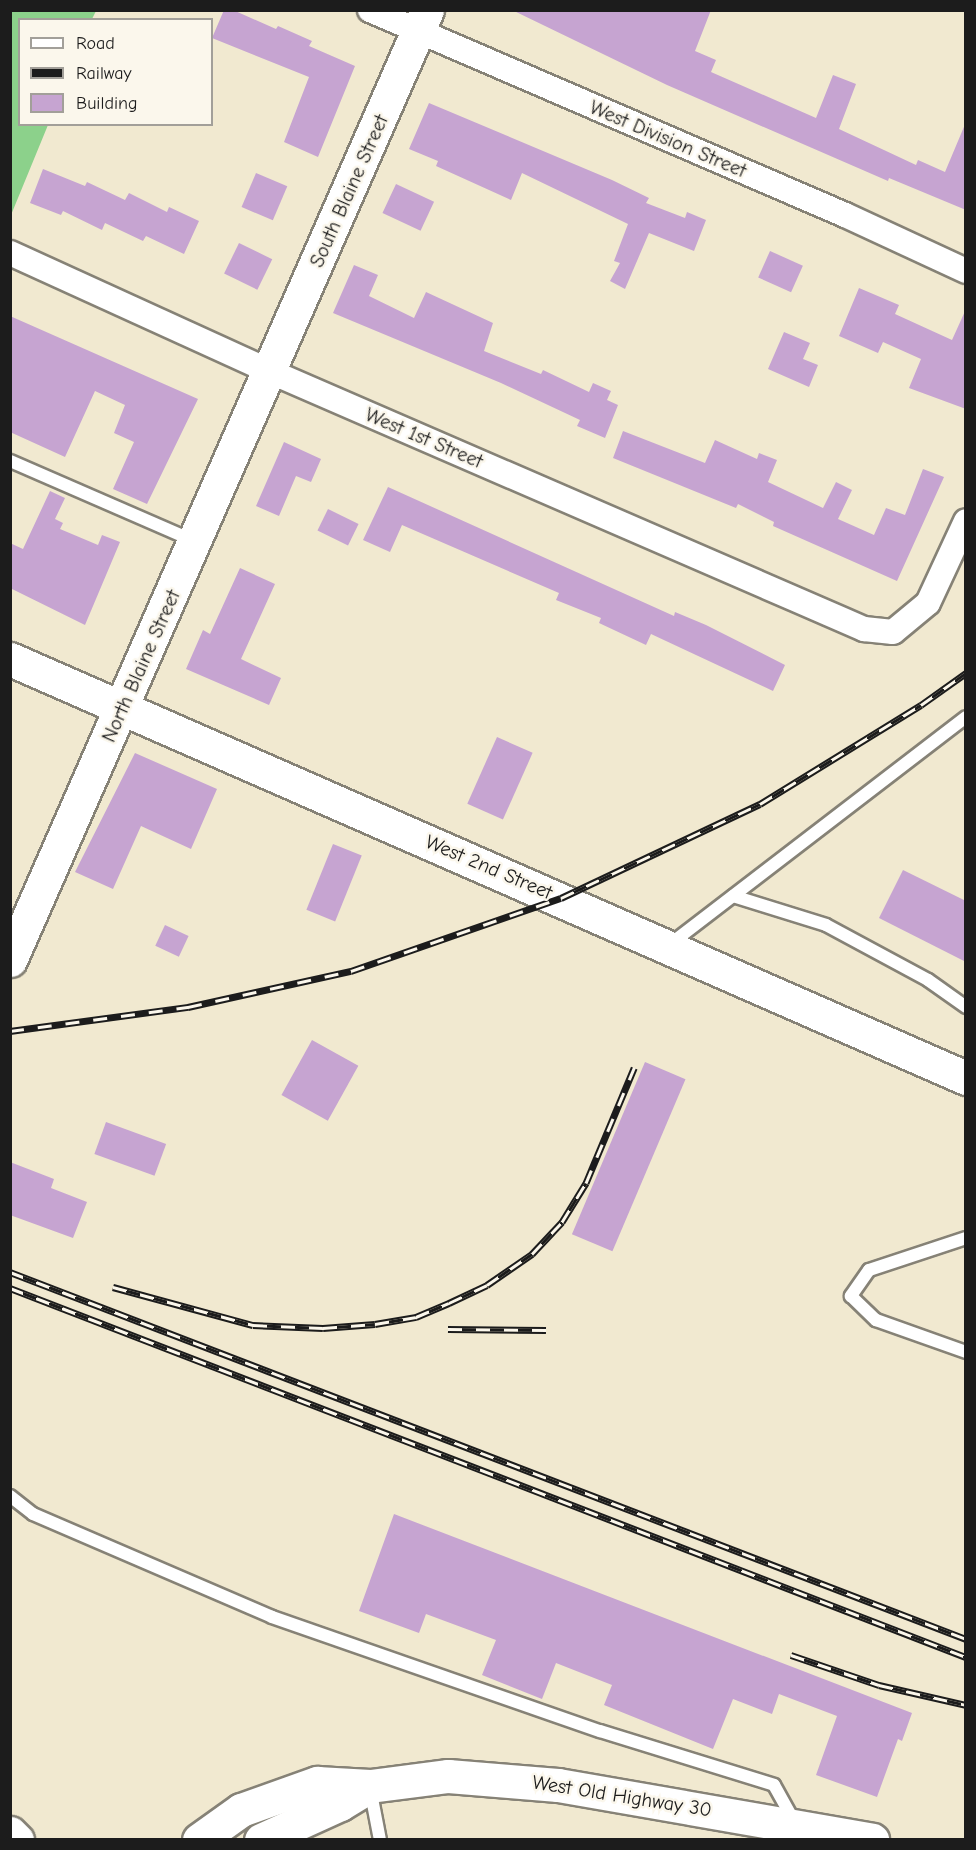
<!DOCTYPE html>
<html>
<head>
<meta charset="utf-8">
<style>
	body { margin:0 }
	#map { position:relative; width:976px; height:1850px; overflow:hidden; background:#f1e9d0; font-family:"Comic Neue",sans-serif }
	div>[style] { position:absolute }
	.green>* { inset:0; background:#8cd18b }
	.building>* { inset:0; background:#c6a4d1; transform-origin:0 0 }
	.roads { filter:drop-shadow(2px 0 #868276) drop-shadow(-2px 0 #868276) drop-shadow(0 2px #868276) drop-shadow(0 -2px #868276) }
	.lane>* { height:12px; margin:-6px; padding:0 6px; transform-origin:6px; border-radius:6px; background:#fff }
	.street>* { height:24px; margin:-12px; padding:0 12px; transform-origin:12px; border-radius:12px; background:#fff }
	.secondary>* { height:33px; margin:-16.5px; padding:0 16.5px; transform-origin:16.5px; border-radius:16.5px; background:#fff }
	.highway>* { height:33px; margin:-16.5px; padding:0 16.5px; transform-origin:16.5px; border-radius:16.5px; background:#fff }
	.rail>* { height:7px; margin-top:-3.5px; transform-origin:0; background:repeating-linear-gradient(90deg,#fbf7ec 0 14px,#1c1c1c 0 28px); box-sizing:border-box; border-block:2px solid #1c1c1c }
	span { translate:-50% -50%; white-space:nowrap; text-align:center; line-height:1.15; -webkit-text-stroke:5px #fbf7ec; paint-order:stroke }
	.street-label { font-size:20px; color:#1c1c1c }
	.frame { position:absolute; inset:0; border:12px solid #1c1c1c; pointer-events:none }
	.legend { position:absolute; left:18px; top:18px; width:195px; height:108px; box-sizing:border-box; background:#fbf7ec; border:2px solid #a29f99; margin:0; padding:8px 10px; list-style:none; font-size:18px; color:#1c1c1c }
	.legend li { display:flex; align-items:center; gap:12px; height:30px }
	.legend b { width:30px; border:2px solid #a29f99 }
</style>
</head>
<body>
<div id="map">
	<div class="green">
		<div style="clip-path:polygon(11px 10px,96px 11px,92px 19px,20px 20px,20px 124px,48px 125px,11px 215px)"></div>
	</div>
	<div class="building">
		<div style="clip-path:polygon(224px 10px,233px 10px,276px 29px,278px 26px,312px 41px,309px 46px,355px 66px,318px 157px,284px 142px,309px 77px,212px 38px)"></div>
		<div style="clip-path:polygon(512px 10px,711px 10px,695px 51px,716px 60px,711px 72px,816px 118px,833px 75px,856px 84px,839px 129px,916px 165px,918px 160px,945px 172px,966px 122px,966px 210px,889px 178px,888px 181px,667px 85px)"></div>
		<div style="clip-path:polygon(429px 103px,612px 180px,649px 198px,646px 203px,685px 218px,687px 212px,706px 220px,694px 251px,649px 233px,625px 289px,610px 281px,620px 263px,614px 261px,628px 224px,522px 173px,511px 200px,436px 166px,438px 161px,409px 149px)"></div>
		<div style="clip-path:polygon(43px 169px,85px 186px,87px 182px,125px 200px,129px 193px,167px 212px,169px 207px,199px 221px,184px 254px,146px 236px,143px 241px,105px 223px,102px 230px,63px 211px,61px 215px,30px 203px)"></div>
		<div style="left:256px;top:173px;width:34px;height:37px;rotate:23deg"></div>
		<div style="left:396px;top:184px;width:42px;height:32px;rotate:25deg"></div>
		<div style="left:239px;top:243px;width:37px;height:34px;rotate:26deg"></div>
		<div style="left:770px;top:251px;width:36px;height:29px;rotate:24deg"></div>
		<div style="clip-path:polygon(354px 265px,378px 275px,369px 296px,414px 318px,426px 292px,493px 323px,484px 351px,541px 374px,543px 370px,589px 392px,593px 383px,611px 391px,607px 400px,618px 405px,605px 438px,577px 426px,580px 420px,501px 383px,333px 313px)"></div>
		<div style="clip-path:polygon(859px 288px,899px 305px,895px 314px,952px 340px,966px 309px,966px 409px,909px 388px,921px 359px,883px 342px,878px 353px,839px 336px)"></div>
		<div style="clip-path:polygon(10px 316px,198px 399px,147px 504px,113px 489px,134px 442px,114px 433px,125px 405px,95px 391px,65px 457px,10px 432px)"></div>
		<div style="clip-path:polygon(784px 332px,810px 343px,803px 359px,818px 365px,809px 387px,768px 369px)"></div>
		<div style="clip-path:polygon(623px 431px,705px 463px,715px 440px,757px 459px,759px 453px,777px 460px,768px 482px,823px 508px,836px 482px,852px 490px,838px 519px,874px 535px,886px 508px,905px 515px,923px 469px,944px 477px,897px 581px,773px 526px,774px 522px,738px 504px,736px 508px,613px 458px)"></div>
		<div style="clip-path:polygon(284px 442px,321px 459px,311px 482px,296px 476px,279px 516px,256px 506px)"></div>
		<div style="clip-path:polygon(388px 487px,674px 616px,675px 612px,706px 625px,785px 665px,773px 691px,651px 634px,646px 645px,599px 623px,601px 618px,556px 600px,559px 593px,402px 525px,390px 552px,363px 540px)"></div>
		<div style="clip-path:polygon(50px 491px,65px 498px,55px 519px,63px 523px,60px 529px,98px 545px,102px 535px,120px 542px,85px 625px,10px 588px,10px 543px,23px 549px)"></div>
		<div style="left:328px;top:509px;width:34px;height:24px;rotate:26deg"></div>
		<div style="clip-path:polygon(240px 568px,275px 584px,241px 659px,281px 678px,269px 705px,186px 669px,203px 630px,210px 634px)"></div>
		<div style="left:497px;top:737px;width:39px;height:73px;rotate:24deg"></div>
		<div style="clip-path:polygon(135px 753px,217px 789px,191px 849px,141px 826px,113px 889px,75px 872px)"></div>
		<div style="left:333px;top:844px;width:31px;height:71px;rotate:22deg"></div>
		<div style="clip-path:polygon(903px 870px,966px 901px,966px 962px,879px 918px)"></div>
		<div style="left:165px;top:925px;width:26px;height:23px;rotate:25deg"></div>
		<div style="left:312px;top:1040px;width:53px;height:63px;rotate:29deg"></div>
		<div style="left:645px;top:1062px;width:44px;height:187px;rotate:23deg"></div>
		<div style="left:106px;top:1122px;width:64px;height:34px;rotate:20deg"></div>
		<div style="clip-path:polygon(10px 1162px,54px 1179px,51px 1188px,87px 1202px,73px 1238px,10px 1215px)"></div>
		<div style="clip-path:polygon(394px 1514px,912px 1713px,902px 1741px,898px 1739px,877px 1797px,816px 1775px,837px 1716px,779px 1694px,772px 1714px,733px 1699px,713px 1749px,604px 1705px,612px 1685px,556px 1663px,542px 1699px,482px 1675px,496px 1640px,426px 1614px,419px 1633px,359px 1611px)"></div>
	</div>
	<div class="roads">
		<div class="lane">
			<div style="left:10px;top:461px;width:198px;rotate:23.5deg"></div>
			<div style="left:733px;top:896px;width:97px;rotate:17.3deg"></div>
			<div style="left:826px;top:925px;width:116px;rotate:28.3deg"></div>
			<div style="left:928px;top:980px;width:47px;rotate:35.4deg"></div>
			<div style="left:669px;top:945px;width:374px;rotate:-37.5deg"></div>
			<div style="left:966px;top:1238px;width:102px;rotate:161.7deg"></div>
			<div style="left:869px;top:1270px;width:32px;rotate:125deg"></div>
			<div style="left:851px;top:1296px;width:35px;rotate:44deg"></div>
			<div style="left:876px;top:1320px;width:96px;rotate:19.6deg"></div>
			<div style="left:10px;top:1496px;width:29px;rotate:38deg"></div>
			<div style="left:33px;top:1514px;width:260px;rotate:23.3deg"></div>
			<div style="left:272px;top:1617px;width:347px;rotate:19.2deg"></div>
			<div style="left:600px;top:1731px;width:182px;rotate:17.2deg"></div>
			<div style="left:774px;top:1785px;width:41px;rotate:60.9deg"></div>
			<div style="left:370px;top:1788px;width:53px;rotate:79.1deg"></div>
		</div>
		<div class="street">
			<div style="left:370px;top:10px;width:517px;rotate:23.34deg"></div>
			<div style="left:845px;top:215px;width:133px;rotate:24.8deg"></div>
			<div style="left:10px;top:253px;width:285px;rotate:24.5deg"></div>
			<div style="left:269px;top:371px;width:649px;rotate:23.44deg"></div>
			<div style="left:864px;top:629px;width:29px;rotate:6deg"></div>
			<div style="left:893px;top:632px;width:45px;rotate:-39.6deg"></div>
			<div style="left:928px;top:603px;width:90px;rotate:-65.1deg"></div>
		</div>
		<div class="secondary">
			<div style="left:10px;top:659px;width:1044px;rotate:23.67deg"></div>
			<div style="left:10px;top:960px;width:1037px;rotate:-66.3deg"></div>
			<div style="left:199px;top:1840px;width:52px;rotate:-35.5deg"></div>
			<div style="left:241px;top:1810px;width:81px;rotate:-19.6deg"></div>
			<div style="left:317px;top:1783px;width:53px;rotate:3.2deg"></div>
			<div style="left:370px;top:1786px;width:79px;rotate:-7.3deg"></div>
			<div style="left:448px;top:1776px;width:110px;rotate:4.7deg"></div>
			<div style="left:558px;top:1785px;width:319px;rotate:9.9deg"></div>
			<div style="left:261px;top:1840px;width:87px;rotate:-24.5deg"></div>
			<div style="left:340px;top:1804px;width:35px;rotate:-31deg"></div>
		</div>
		<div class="highway">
			<div style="left:10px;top:1833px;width:10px;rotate:45deg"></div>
		</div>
	</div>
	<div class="rail">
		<div style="left:10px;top:1031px;width:180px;rotate:-7.7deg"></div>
		<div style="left:188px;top:1007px;width:167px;rotate:-12.5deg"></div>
		<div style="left:351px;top:971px;width:222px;rotate:-19.2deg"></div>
		<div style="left:561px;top:898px;width:220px;rotate:-25.3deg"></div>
		<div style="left:760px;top:804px;width:189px;rotate:-31.6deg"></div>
		<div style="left:921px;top:705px;width:55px;rotate:-35.4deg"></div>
		<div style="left:10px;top:1272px;width:1024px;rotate:21deg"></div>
		<div style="left:113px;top:1287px;width:145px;rotate:15.2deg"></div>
		<div style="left:253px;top:1325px;width:70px;rotate:2.5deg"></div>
		<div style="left:323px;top:1328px;width:52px;rotate:-4.4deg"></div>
		<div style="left:375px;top:1324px;width:42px;rotate:-9.7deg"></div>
		<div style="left:416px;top:1317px;width:36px;rotate:-23deg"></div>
		<div style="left:449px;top:1303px;width:42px;rotate:-25.3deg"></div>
		<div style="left:487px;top:1285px;width:55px;rotate:-34.6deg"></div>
		<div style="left:532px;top:1254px;width:44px;rotate:-46.8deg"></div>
		<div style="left:562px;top:1222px;width:46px;rotate:-58.4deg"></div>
		<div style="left:586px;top:1183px;width:125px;rotate:-67.3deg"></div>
		<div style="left:10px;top:1288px;width:1025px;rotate:21.11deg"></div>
		<div style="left:448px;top:1329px;width:98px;rotate:0.6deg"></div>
		<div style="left:791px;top:1655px;width:93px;rotate:18.8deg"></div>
		<div style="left:879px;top:1685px;width:89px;rotate:12.9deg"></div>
	</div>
	<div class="street-label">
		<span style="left:668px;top:139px;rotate:23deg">West Division Street</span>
		<span style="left:349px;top:191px;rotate:-66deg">South Blaine Street</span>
		<span style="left:424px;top:438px;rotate:23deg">West 1st Street</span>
		<span style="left:141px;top:666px;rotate:-66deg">North Blaine Street</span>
		<span style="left:489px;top:867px;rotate:23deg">West 2nd Street</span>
		<span style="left:622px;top:1796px;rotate:9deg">West Old Highway 30</span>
	</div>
	<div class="frame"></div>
	<ul class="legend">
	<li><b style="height:8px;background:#fff"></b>Road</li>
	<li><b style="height:8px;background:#1c1c1c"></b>Railway</li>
	<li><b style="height:16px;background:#c6a4d1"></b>Building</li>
	</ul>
</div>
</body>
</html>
